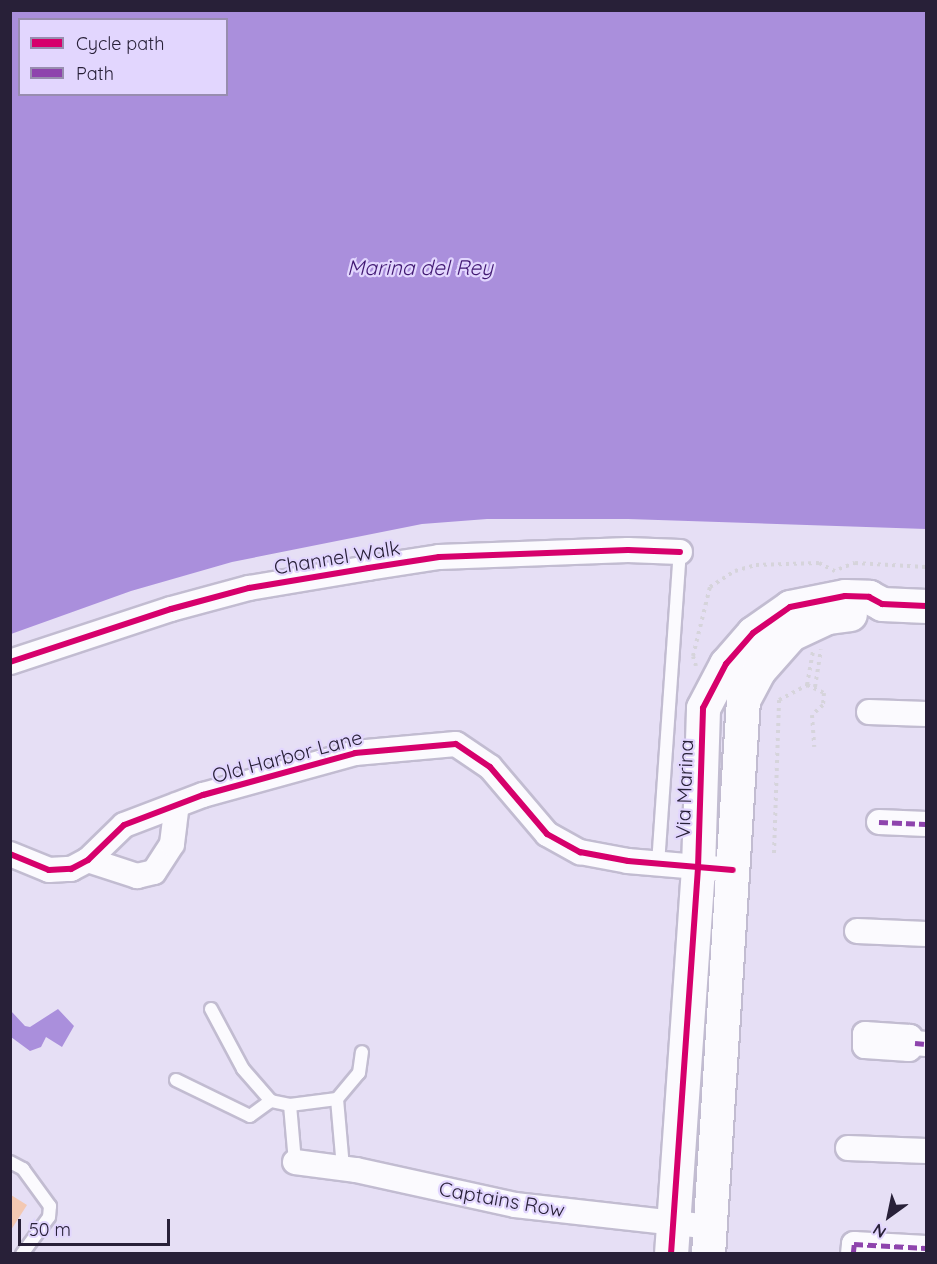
<!DOCTYPE html>
<html>
<head>
<meta charset="utf-8">
<style>
	body { margin:0 }
	#map { position:relative; width:937px; height:1264px; overflow:hidden; background:#e6dff5; font-family:Quicksand,sans-serif }
	div>[style] { position:absolute }
	.green>* { inset:0; background:#f3c8b2 }
	.water>* { inset:0; background:#aa8fdc }
	.path>* { height:4px; margin-top:-2px; transform-origin:0; background:repeating-linear-gradient(90deg,#d6d4db 0 3px,transparent 0 7.5px) }
	.roads { filter:drop-shadow(2px 0 #c2bcd1) drop-shadow(-2px 0 #c2bcd1) drop-shadow(0 2px #c2bcd1) drop-shadow(0 -2px #c2bcd1) }
	.lane>* { height:12px; margin:-6px; padding:0 6px; transform-origin:6px; border-radius:6px; background:#fbfafe }
	.street>* { height:24px; margin:-12px; padding:0 12px; transform-origin:12px; border-radius:12px; background:#fbfafe }
	.secondary>* { height:33px; margin:-16.5px; padding:0 16.5px; transform-origin:16.5px; border-radius:16.5px; background:#fbfafe }
	.quiet>* { height:4.5px; margin-top:-2.25px; transform-origin:0; background:repeating-linear-gradient(90deg,#8e44ad 0 9px,transparent 0 13.5px) }
	.cycleway>* { height:6px; margin:-3px; padding:0 3px; transform-origin:3px; border-radius:3px; background:#d6006c }
	span { translate:-50% -50%; white-space:nowrap; text-align:center; line-height:1.15; -webkit-text-stroke:4.5px #e2d6fe; paint-order:stroke }
	.street-label { font-size:20px; color:#282038 }
	.water-label { font-size:21px; color:#411872; font-style:italic }
	.frame { position:absolute; inset:0; border:12px solid #282038; pointer-events:none }
	.legend { position:absolute; left:18px; top:18px; width:210px; height:78px; box-sizing:border-box; background:#e2d6fe; border:2px solid #988daf; margin:0; padding:8px 10px; list-style:none; font-size:18px; color:#282038 }
	.legend li { display:flex; align-items:center; gap:12px; height:30px }
	.legend b { width:30px; border:2px solid #988daf }
	.north { position:absolute; left:859px; top:1186px; width:60px; height:60px; -webkit-text-stroke:4px #e2d6fe; paint-order:stroke; rotate:213deg; font-size:16px; font-weight:700; line-height:24px; text-align:center; color:#282038 }
	.north::after { content:''; display:block; margin:auto; width:21px; height:27px; background:#282038; clip-path:polygon(50% 0,100% 100%,50% 72%,0 100%) }
	.scale { position:absolute; left:18px; top:1219px; width:152px; height:27px; box-sizing:border-box; border:3px solid #282038; border-top:0; padding-left:8px; font-size:18px; line-height:21px; white-space:nowrap; color:#282038; -webkit-text-stroke:4px #e2d6fe; paint-order:stroke }
</style>
</head>
<body>
<div id="map">
	<div class="green">
		<div style="clip-path:polygon(11px 1195px,27px 1205px,11px 1230px)"></div>
	</div>
	<div class="water">
		<div style="clip-path:polygon(evenodd,11px 10px,926px 11px,926px 529px,628px 519px,487px 519px,422px 524px,232px 562px,131px 591px,11px 634px,11px 10px,20px 20px,226px 20px,226px 94px,20px 94px,20px 20px)"></div>
		<div style="clip-path:polygon(58px 1009px,74px 1026px,62px 1047px,46px 1037px,41px 1047px,30px 1051px,11px 1037px,11px 1011px,25px 1026px,30px 1027px)"></div>
	</div>
	<div class="path">
		<div style="left:839px;top:569px;width:17px;rotate:-21deg"></div>
		<div style="left:855px;top:563px;width:71px;rotate:3.2deg"></div>
		<div style="left:696px;top:666px;width:10px;rotate:-107deg"></div>
		<div style="left:693px;top:656px;width:71px;rotate:-76.2deg"></div>
		<div style="left:710px;top:587px;width:30px;rotate:-33deg"></div>
		<div style="left:735px;top:571px;width:22px;rotate:-16deg"></div>
		<div style="left:756px;top:565px;width:63px;rotate:-1.8deg"></div>
		<div style="left:819px;top:563px;width:18px;rotate:27deg"></div>
		<div style="left:807px;top:685px;width:35px;rotate:-80deg"></div>
		<div style="left:815px;top:687px;width:38px;rotate:-81deg"></div>
		<div style="left:774px;top:853px;width:153px;rotate:-88.1deg"></div>
		<div style="left:779px;top:700px;width:32px;rotate:-28deg"></div>
		<div style="left:807px;top:685px;width:19px;rotate:25deg"></div>
		<div style="left:824px;top:693px;width:12px;rotate:95deg"></div>
		<div style="left:823px;top:705px;width:15px;rotate:138deg"></div>
		<div style="left:812px;top:715px;width:32px;rotate:86deg"></div>
	</div>
	<div class="roads">
		<div class="lane">
			<div style="left:658px;top:864px;width:313px;rotate:-86deg"></div>
			<div style="left:211px;top:1009px;width:68px;rotate:61.9deg"></div>
			<div style="left:243px;top:1069px;width:43px;rotate:48.8deg"></div>
			<div style="left:176px;top:1080px;width:82px;rotate:25.9deg"></div>
			<div style="left:250px;top:1116px;width:26px;rotate:-36deg"></div>
			<div style="left:271px;top:1101px;width:19px;rotate:12deg"></div>
			<div style="left:290px;top:1105px;width:57px;rotate:85deg"></div>
			<div style="left:337px;top:1099px;width:69px;rotate:85deg"></div>
			<div style="left:290px;top:1105px;width:47px;rotate:-7.3deg"></div>
			<div style="left:337px;top:1099px;width:34px;rotate:-50deg"></div>
			<div style="left:359px;top:1073px;width:21px;rotate:-82deg"></div>
			<div style="left:10px;top:1162px;width:15px;rotate:28deg"></div>
			<div style="left:23px;top:1169px;width:46px;rotate:53.9deg"></div>
			<div style="left:50px;top:1206px;width:11px;rotate:95deg"></div>
			<div style="left:49px;top:1217px;width:46px;rotate:126.1deg"></div>
		</div>
		<div class="street">
			<div style="left:10px;top:662px;width:169px;rotate:-18.2deg"></div>
			<div style="left:171px;top:609px;width:81px;rotate:-15.1deg"></div>
			<div style="left:249px;top:588px;width:121px;rotate:-9.5deg"></div>
			<div style="left:368px;top:568px;width:72px;rotate:-8.8deg"></div>
			<div style="left:439px;top:557px;width:189px;rotate:-2.1deg"></div>
			<div style="left:628px;top:550px;width:52px;rotate:2.2deg"></div>
			<div style="left:869px;top:712px;width:57px;rotate:2deg"></div>
			<div style="left:879px;top:822px;width:47px;rotate:2.4deg"></div>
			<div style="left:10px;top:854px;width:42px;rotate:22.3deg"></div>
			<div style="left:49px;top:870px;width:22px;rotate:-3deg"></div>
			<div style="left:71px;top:869px;width:19px;rotate:-28deg"></div>
			<div style="left:88px;top:860px;width:50px;rotate:-44.2deg"></div>
			<div style="left:124px;top:825px;width:85px;rotate:-20.8deg"></div>
			<div style="left:203px;top:795px;width:158px;rotate:-15.4deg"></div>
			<div style="left:355px;top:753px;width:101px;rotate:-5.1deg"></div>
			<div style="left:456px;top:744px;width:41px;rotate:34.1deg"></div>
			<div style="left:490px;top:767px;width:88px;rotate:49.6deg"></div>
			<div style="left:547px;top:834px;width:38px;rotate:29deg"></div>
			<div style="left:580px;top:852px;width:49px;rotate:10.6deg"></div>
			<div style="left:628px;top:861px;width:105px;rotate:4.9deg"></div>
			<div style="left:88px;top:860px;width:52px;rotate:18.1deg"></div>
			<div style="left:137px;top:876px;width:17px;rotate:-13deg"></div>
			<div style="left:154px;top:872px;width:33px;rotate:-57deg"></div>
			<div style="left:172px;top:844px;width:39px;rotate:-83deg"></div>
			<div style="left:857px;top:931px;width:69px;rotate:2.5deg"></div>
			<div style="left:915px;top:1043px;width:8px;rotate:-130deg"></div>
			<div style="left:910px;top:1037px;width:45px;rotate:-176.2deg"></div>
			<div style="left:865px;top:1034px;width:12px;rotate:90deg"></div>
			<div style="left:865px;top:1046px;width:44px;rotate:3.9deg"></div>
			<div style="left:909px;top:1049px;width:8px;rotate:-45deg"></div>
			<div style="left:915px;top:1043px;width:11px;rotate:5deg"></div>
			<div style="left:848px;top:1148px;width:78px;rotate:2.2deg"></div>
			<div style="left:295px;top:1162px;width:62px;rotate:7.5deg"></div>
			<div style="left:356px;top:1170px;width:163px;rotate:12.4deg"></div>
			<div style="left:515px;top:1205px;width:196px;rotate:6.4deg"></div>
			<div style="left:853px;top:1254px;width:10px;rotate:-84deg"></div>
			<div style="left:854px;top:1244px;width:72px;rotate:3.2deg"></div>
		</div>
		<div class="secondary">
			<div style="left:671px;top:1254px;width:387px;rotate:-86deg"></div>
			<div style="left:698px;top:868px;width:160px;rotate:-88.2deg"></div>
			<div style="left:703px;top:708px;width:50px;rotate:-62.4deg"></div>
			<div style="left:726px;top:664px;width:41px;rotate:-48.9deg"></div>
			<div style="left:753px;top:633px;width:45px;rotate:-35.1deg"></div>
			<div style="left:790px;top:607px;width:56px;rotate:-11.3deg"></div>
			<div style="left:845px;top:596px;width:24px;rotate:2deg"></div>
			<div style="left:869px;top:597px;width:15px;rotate:28deg"></div>
			<div style="left:882px;top:604px;width:44px;rotate:2.6deg"></div>
			<div style="left:708px;top:1254px;width:555px;rotate:-86.39deg"></div>
			<div style="left:743px;top:700px;width:34px;rotate:-62deg"></div>
			<div style="left:759px;top:670px;width:48px;rotate:-48.4deg"></div>
			<div style="left:791px;top:634px;width:40px;rotate:-25deg"></div>
			<div style="left:827px;top:617px;width:23px;rotate:-7deg"></div>
		</div>
	</div>
	<div class="quiet">
		<div style="left:879px;top:822px;width:47px;rotate:2.4deg"></div>
		<div style="left:915px;top:1043px;width:11px;rotate:5deg"></div>
		<div style="left:853px;top:1254px;width:10px;rotate:-84deg"></div>
		<div style="left:854px;top:1244px;width:72px;rotate:3.2deg"></div>
	</div>
	<div class="cycleway">
		<div style="left:10px;top:662px;width:169px;rotate:-18.2deg"></div>
		<div style="left:171px;top:609px;width:81px;rotate:-15.1deg"></div>
		<div style="left:249px;top:588px;width:121px;rotate:-9.5deg"></div>
		<div style="left:368px;top:568px;width:72px;rotate:-8.8deg"></div>
		<div style="left:439px;top:557px;width:189px;rotate:-2.1deg"></div>
		<div style="left:628px;top:550px;width:52px;rotate:2.2deg"></div>
		<div style="left:10px;top:854px;width:42px;rotate:22.3deg"></div>
		<div style="left:49px;top:870px;width:22px;rotate:-3deg"></div>
		<div style="left:71px;top:869px;width:19px;rotate:-28deg"></div>
		<div style="left:88px;top:860px;width:50px;rotate:-44.2deg"></div>
		<div style="left:124px;top:825px;width:85px;rotate:-20.8deg"></div>
		<div style="left:203px;top:795px;width:158px;rotate:-15.4deg"></div>
		<div style="left:355px;top:753px;width:101px;rotate:-5.1deg"></div>
		<div style="left:456px;top:744px;width:41px;rotate:34.1deg"></div>
		<div style="left:490px;top:767px;width:88px;rotate:49.6deg"></div>
		<div style="left:547px;top:834px;width:38px;rotate:29deg"></div>
		<div style="left:580px;top:852px;width:49px;rotate:10.6deg"></div>
		<div style="left:628px;top:861px;width:105px;rotate:4.9deg"></div>
		<div style="left:671px;top:1254px;width:387px;rotate:-86deg"></div>
		<div style="left:698px;top:868px;width:160px;rotate:-88.2deg"></div>
		<div style="left:703px;top:708px;width:50px;rotate:-62.4deg"></div>
		<div style="left:726px;top:664px;width:41px;rotate:-48.9deg"></div>
		<div style="left:753px;top:633px;width:45px;rotate:-35.1deg"></div>
		<div style="left:790px;top:607px;width:56px;rotate:-11.3deg"></div>
		<div style="left:845px;top:596px;width:24px;rotate:2deg"></div>
		<div style="left:869px;top:597px;width:15px;rotate:28deg"></div>
		<div style="left:882px;top:604px;width:44px;rotate:2.6deg"></div>
	</div>
	<div class="street-label">
		<span style="left:337px;top:557px;rotate:-9deg">Channel Walk</span>
		<span style="left:287px;top:756px;rotate:-15deg">Old Harbor Lane</span>
		<span style="left:684px;top:789px;rotate:-88deg">Via Marina</span>
		<span style="left:502px;top:1199px;rotate:10deg">Captains Row</span>
	</div>
	<div class="water-label">
		<span style="left:420px;top:267px">Marina del Rey</span>
	</div>
	<div class="frame"></div>
	<ul class="legend">
	<li><b style="height:8px;background:#d6006c"></b>Cycle path</li>
	<li><b style="height:8px;background:#8e44ad"></b>Path</li>
	</ul>
	<div class="north">N</div>
	<div class="scale">50 m</div>
</div>
</body>
</html>
